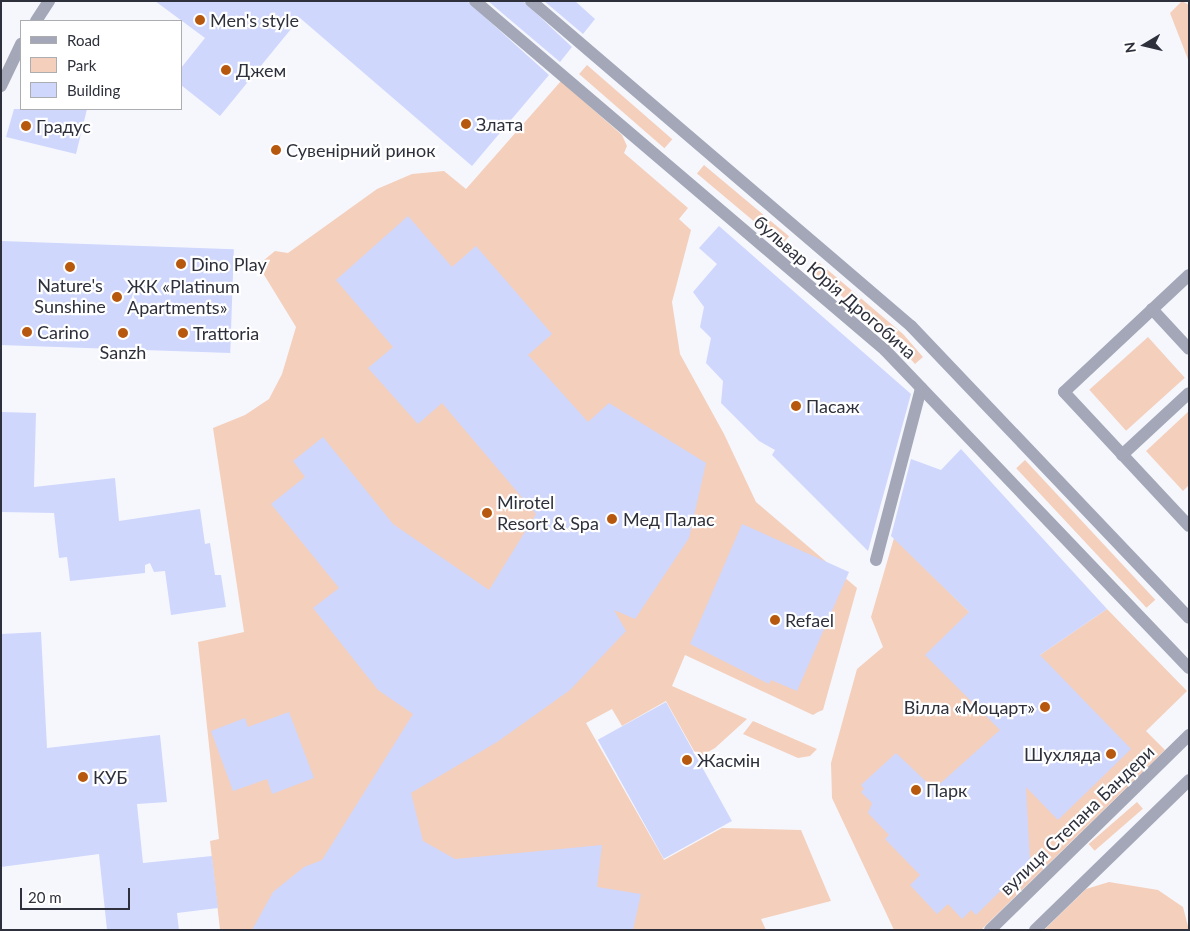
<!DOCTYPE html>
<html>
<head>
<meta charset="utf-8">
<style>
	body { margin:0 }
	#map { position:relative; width:1190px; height:931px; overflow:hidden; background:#f6f7fd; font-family:Lato,sans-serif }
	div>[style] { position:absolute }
	.green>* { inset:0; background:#f4cfbb; transform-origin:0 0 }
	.building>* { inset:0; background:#cfd7fd; transform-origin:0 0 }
	.minor>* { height:12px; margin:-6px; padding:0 6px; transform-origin:6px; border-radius:6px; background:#a3a7b7 }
	.dots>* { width:14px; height:14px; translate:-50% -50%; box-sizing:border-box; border:2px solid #fff; border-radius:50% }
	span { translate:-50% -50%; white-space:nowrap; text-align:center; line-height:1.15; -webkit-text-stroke:4.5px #fff; paint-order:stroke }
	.poi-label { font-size:18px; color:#2e313c }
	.left { translate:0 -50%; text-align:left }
	.right { translate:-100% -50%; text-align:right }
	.street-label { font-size:18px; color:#2e313c }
	.frame { position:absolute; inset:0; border:2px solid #2e313c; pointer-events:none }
	.legend { position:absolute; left:20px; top:20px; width:162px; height:90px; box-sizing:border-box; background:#fff; border:1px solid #abadb1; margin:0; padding:6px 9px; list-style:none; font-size:15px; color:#2e313c }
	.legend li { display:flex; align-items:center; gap:10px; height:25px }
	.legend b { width:25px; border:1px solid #abadb1 }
	.north { position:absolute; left:1120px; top:20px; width:50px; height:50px; -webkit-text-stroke:4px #fff; paint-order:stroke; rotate:261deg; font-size:14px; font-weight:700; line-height:20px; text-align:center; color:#2e313c }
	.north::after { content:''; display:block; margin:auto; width:18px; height:22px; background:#2e313c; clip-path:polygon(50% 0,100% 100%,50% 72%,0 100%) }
	.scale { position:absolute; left:20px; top:888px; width:110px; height:22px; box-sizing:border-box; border:2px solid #2e313c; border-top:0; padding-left:6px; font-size:15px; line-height:18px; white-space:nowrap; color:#2e313c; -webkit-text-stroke:4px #fff; paint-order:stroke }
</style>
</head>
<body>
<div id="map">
	<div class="green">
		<div style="clip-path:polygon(1182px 1px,1189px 5px,1189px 62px,1170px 13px)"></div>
		<div style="left:587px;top:65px;width:113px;height:12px;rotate:41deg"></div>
		<div style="clip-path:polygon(561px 81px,622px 135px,627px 146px,624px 153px,688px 208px,679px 219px,691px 230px,672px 302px,680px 354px,724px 434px,756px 502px,857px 588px,823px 710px,818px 712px,813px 715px,685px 655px,672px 686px,747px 719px,715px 748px,698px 758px,666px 701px,622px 726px,612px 709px,586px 723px,664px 860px,722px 828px,801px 830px,831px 901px,761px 919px,766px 930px,220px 930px,210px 841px,219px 839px,198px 642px,244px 632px,213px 428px,245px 415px,269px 399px,282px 374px,296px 327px,258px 265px,275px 251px,288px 253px,377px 189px,412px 174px,444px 171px,466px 189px)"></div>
		<div style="left:704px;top:165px;width:111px;height:11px;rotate:40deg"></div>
		<div style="clip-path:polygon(816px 260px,903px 334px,923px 357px,915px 364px,894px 341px,809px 268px)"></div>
		<div style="left:1148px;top:337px;width:55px;height:79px;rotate:48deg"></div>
		<div style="clip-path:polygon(1189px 411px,1189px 485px,1183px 491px,1146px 451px)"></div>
		<div style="left:1025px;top:460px;width:191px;height:12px;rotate:47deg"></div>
		<div style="clip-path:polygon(894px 538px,1024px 666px,1107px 609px,1187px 691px,1146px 731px,1165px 750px,981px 930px,894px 930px,832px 798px,831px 763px,857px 669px,883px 647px,871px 617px)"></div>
		<div style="clip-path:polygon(753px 721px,817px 749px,810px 756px,798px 758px,743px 734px)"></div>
		<div style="left:1137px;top:802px;width:9px;height:64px;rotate:49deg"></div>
		<div style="clip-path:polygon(1109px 882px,1158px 890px,1183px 907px,1189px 930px,1044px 930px,1086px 889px)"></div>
	</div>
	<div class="building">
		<div style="clip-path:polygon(155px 1px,467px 1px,549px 75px,472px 166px,300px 18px,220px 116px,181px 85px,181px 68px,205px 38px)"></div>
		<div style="clip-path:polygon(488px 1px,523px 1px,572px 47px,560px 62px)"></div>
		<div style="clip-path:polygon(544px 1px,575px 1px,595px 19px,583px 34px)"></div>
		<div style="clip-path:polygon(14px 109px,87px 109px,76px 154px,6px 137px)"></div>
		<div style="clip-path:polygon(408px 216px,452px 267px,476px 246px,552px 334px,528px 355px,588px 422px,609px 403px,706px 463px,689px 538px,635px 619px,614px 610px,626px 631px,570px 690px,497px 742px,411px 793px,423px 841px,455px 859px,602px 845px,597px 887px,641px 894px,633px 930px,252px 930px,273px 892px,304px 867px,322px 860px,413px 714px,378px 690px,313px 608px,339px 588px,271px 504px,305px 477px,293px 461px,323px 437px,393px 524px,489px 590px,536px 514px,442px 403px,418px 424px,368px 368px,393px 347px,336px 280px)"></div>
		<div style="clip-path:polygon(719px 226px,911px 394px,868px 551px,772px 455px,775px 450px,759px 441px,721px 403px,723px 381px,706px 363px,711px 338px,700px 327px,704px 307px,693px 292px,717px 264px,699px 248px)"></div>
		<div style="left:1px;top:241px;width:233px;height:104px;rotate:2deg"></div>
		<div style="clip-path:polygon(1px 412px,36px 413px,34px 487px,115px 478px,119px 521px,200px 509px,205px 544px,210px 543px,215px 575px,221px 575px,226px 607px,171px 615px,165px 571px,154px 572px,150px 563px,145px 565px,145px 573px,70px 581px,67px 557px,59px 558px,54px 513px,1px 512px)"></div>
		<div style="clip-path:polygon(961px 449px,1107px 609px,1040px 655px,1131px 749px,1058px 820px,1026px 787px,1030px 862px,976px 915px,971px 910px,962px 919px,948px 904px,937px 914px,910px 885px,920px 875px,885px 839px,889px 835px,868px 813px,872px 803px,861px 792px,864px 789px,861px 785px,896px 753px,934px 789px,1000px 730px,925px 655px,969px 612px,891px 536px,911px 459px,941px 470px)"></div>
		<div style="clip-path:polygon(742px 524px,849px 572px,797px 691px,771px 680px,769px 684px,690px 644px)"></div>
		<div style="clip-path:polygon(41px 632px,47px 748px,160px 735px,167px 802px,137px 804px,143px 863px,212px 856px,218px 908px,177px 913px,179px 930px,107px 930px,99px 854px,1px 867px,1px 634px)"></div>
		<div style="left:666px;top:702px;width:136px;height:78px;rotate:61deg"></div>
		<div style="clip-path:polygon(289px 712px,314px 778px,272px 794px,267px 779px,233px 791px,211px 731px,245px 718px,248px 727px)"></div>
	</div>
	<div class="minor">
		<div style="left:475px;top:1px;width:538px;rotate:40.41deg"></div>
		<div style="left:885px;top:350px;width:440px;rotate:46.3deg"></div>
		<div style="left:531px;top:1px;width:500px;rotate:40.54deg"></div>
		<div style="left:911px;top:326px;width:403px;rotate:46.4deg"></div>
		<div style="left:36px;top:21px;width:24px;rotate:-57deg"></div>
		<div style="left:1px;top:86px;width:47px;rotate:-64.5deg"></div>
		<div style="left:1189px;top:275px;width:171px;rotate:136.9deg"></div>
		<div style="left:1064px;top:392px;width:183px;rotate:47deg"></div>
		<div style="left:1152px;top:309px;width:54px;rotate:47.2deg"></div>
		<div style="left:1122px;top:455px;width:91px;rotate:-42.8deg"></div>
		<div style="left:876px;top:560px;width:178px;rotate:-75.3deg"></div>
		<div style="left:990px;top:930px;width:279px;rotate:-44.4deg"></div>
		<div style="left:1035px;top:930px;width:215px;rotate:-44.2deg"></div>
	</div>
	<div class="dots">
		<div style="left:200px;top:20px;background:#b7580f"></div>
		<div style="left:226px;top:70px;background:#b7580f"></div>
		<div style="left:466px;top:124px;background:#b7580f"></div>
		<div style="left:26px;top:126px;background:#b7580f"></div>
		<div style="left:276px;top:150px;background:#b7580f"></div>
		<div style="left:181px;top:264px;background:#b7580f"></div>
		<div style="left:70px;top:267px;background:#b7580f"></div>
		<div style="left:117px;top:297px;background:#b7580f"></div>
		<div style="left:27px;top:332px;background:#b7580f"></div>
		<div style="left:123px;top:333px;background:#b7580f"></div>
		<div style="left:183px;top:333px;background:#b7580f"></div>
		<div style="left:796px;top:406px;background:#b7580f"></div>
		<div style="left:487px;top:513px;background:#b7580f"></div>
		<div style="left:612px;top:519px;background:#b7580f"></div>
		<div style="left:775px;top:620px;background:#b7580f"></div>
		<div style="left:1045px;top:707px;background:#b7580f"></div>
		<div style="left:1111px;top:754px;background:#b7580f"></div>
		<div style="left:687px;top:760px;background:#b7580f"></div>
		<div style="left:83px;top:777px;background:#b7580f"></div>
		<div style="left:916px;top:790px;background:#b7580f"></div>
	</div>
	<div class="poi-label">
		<span class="left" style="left:210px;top:20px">Men's style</span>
		<span class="left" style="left:236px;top:70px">Джем</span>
		<span class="left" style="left:476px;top:124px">Злата</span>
		<span class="left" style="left:36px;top:126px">Градус</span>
		<span class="left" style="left:286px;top:150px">Сувенірний ринок</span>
		<span class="left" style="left:191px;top:264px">Dino Play</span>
		<span style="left:70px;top:296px">Nature's<br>Sunshine</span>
		<span class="left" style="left:127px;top:297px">ЖК «Platinum<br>Apartments»</span>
		<span class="left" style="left:37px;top:332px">Carino</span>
		<span class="left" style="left:193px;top:333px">Trattoria</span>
		<span style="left:123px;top:352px">Sanzh</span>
		<span class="left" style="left:806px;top:406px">Пасаж</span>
		<span class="left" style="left:497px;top:513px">Mirotel<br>Resort &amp; Spa</span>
		<span class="left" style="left:623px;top:519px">Мед Палас</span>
		<span class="left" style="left:785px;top:620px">Refael</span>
		<span class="right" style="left:1035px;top:707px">Вілла «Моцарт»</span>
		<span class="right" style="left:1101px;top:754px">Шухляда</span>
		<span class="left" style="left:697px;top:760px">Жасмін</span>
		<span class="left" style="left:93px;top:777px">КУБ</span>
		<span class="left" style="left:926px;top:790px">Парк</span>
	</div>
	<div class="street-label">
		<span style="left:835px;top:287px;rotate:41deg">бульвар Юрія Дрогобича</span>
		<span style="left:1077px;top:820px;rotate:-44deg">вулиця Степана Бандери</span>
	</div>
	<div class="frame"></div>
	<ul class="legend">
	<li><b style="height:6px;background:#a3a7b7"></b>Road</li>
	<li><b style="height:14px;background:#f4cfbb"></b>Park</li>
	<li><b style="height:14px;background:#cfd7fd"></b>Building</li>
	</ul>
	<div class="north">N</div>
	<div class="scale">20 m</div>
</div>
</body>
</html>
